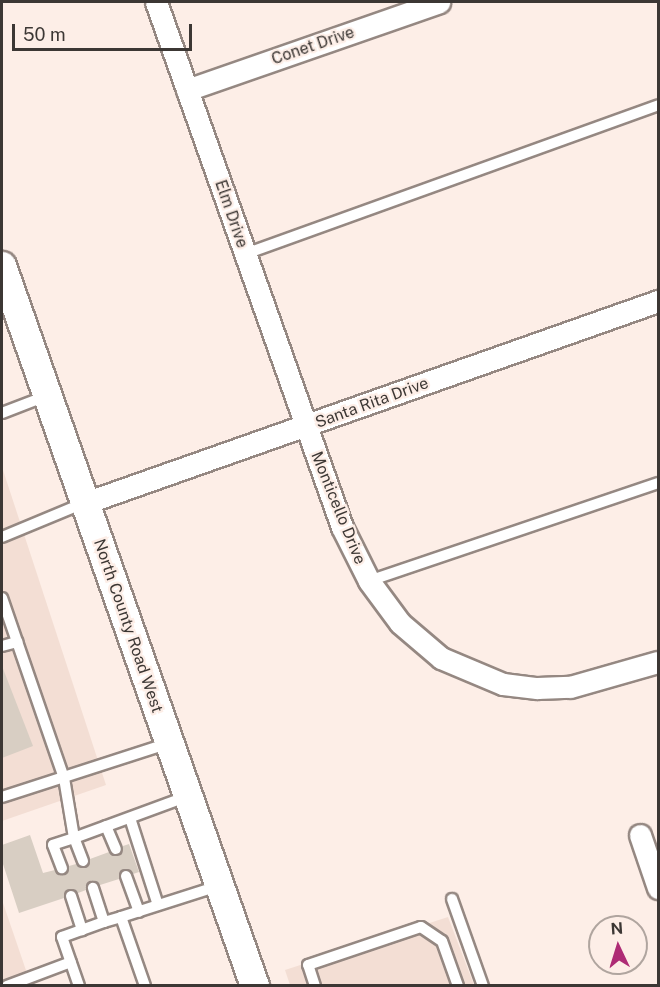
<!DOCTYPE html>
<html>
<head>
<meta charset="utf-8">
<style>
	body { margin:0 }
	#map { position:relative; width:660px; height:987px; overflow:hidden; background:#fdeee7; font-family:"Public Sans",sans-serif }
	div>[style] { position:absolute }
	.built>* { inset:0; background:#f3ded4 }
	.building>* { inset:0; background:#d8cec3 }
	.roads { filter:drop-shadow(2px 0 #958882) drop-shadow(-2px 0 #958882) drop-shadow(0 2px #958882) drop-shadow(0 -2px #958882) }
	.service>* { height:10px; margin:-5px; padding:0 5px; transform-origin:5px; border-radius:5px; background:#fff }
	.minor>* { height:21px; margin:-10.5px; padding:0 10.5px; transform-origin:10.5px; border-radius:10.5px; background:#fff }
	.secondary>* { height:28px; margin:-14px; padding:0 14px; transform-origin:14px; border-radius:14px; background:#fff }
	span { translate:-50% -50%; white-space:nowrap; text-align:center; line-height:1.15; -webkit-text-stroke:4.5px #fdeee7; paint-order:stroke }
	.street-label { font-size:16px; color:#3c3734 }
	.frame { position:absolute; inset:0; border:3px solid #3c3734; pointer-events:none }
	.north { position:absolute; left:588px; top:915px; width:60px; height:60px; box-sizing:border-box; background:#fdeee7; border:2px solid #b0a59f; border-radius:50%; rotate:356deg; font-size:16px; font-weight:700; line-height:24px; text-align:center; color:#3c3734 }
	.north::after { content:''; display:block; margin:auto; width:21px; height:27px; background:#ae2b75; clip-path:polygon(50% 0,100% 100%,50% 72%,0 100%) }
	.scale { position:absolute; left:12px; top:24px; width:180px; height:27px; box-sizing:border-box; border:3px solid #3c3734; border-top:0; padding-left:8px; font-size:18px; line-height:21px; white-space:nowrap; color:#3c3734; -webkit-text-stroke:4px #fdeee7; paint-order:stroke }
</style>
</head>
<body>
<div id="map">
	<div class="built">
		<div style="clip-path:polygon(2px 467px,106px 785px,2px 821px)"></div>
		<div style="clip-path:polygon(2px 900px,31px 985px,2px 985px)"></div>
		<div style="clip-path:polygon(448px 917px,474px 985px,290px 985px,285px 970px)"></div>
	</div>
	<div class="building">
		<div style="clip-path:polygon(2px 666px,33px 746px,2px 758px)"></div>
		<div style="clip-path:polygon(30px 835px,43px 873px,55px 870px,64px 875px,69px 866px,76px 864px,85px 868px,90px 859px,109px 852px,118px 856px,123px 846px,129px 844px,139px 872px,133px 874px,124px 869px,119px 879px,100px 885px,90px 881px,86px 890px,78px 893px,68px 889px,64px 898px,19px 913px,2px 861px,2px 845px)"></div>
	</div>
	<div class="roads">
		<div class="service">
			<div style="left:245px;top:254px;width:439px;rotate:-19.8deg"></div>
			<div style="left:2px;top:413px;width:47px;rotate:-21.1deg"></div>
			<div style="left:2px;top:537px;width:89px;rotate:-22.5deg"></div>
			<div style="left:369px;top:581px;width:305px;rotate:-18.7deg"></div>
			<div style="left:2px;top:598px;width:190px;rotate:71deg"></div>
			<div style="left:64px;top:778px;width:61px;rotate:80.5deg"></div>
			<div style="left:74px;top:838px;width:22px;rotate:162deg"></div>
			<div style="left:53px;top:845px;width:25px;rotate:69deg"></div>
			<div style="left:2px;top:646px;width:16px;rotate:-15deg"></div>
			<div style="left:2px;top:797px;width:176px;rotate:-17.9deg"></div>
			<div style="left:130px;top:818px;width:91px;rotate:72.2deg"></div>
			<div style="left:106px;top:826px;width:25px;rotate:67deg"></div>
			<div style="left:83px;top:861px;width:25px;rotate:-111deg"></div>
			<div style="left:74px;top:838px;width:121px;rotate:-20.2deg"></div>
			<div style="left:126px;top:876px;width:38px;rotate:70deg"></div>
			<div style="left:71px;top:896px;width:36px;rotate:72deg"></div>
			<div style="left:452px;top:899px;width:92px;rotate:70.4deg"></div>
			<div style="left:121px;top:917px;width:102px;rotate:-17.7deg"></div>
			<div style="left:104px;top:922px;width:18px;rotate:-16deg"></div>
			<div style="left:121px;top:917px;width:73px;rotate:70.8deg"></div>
			<div style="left:7px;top:986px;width:68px;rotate:-20.6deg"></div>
			<div style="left:79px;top:986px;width:52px;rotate:-109.1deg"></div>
			<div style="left:62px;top:937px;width:45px;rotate:-19.7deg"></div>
			<div style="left:104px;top:922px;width:36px;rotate:-108deg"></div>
			<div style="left:315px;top:986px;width:22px;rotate:-108deg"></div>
			<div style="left:308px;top:965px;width:119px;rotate:-18.6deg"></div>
			<div style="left:421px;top:927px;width:25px;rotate:34deg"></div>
			<div style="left:442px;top:941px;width:48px;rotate:70.4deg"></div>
		</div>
		<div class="minor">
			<div style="left:156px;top:2px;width:557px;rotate:70.49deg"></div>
			<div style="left:342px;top:527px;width:60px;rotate:63.4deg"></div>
			<div style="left:369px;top:581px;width:52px;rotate:53.6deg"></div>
			<div style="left:400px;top:623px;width:54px;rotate:40.5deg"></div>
			<div style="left:441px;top:658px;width:67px;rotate:22.8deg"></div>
			<div style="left:503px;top:684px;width:34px;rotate:7deg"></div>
			<div style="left:537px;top:688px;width:33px;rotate:-2deg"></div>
			<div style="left:570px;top:687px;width:91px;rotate:-15.9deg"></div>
			<div style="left:187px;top:90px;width:267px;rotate:-19.2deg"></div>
			<div style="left:85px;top:503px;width:608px;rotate:-19.42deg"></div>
			<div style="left:640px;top:835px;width:56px;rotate:71.2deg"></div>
		</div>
		<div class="secondary">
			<div style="left:2px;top:266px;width:763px;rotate:70.64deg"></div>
		</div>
	</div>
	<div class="street-label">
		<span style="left:313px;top:46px;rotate:-19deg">Conet Drive</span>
		<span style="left:231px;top:214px;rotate:71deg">Elm Drive</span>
		<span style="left:372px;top:403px;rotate:-20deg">Santa Rita Drive</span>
		<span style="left:338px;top:508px;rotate:68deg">Monticello Drive</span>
		<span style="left:128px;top:626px;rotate:71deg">North County Road West</span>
	</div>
	<div class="frame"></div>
	<div class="north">N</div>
	<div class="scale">50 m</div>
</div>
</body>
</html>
